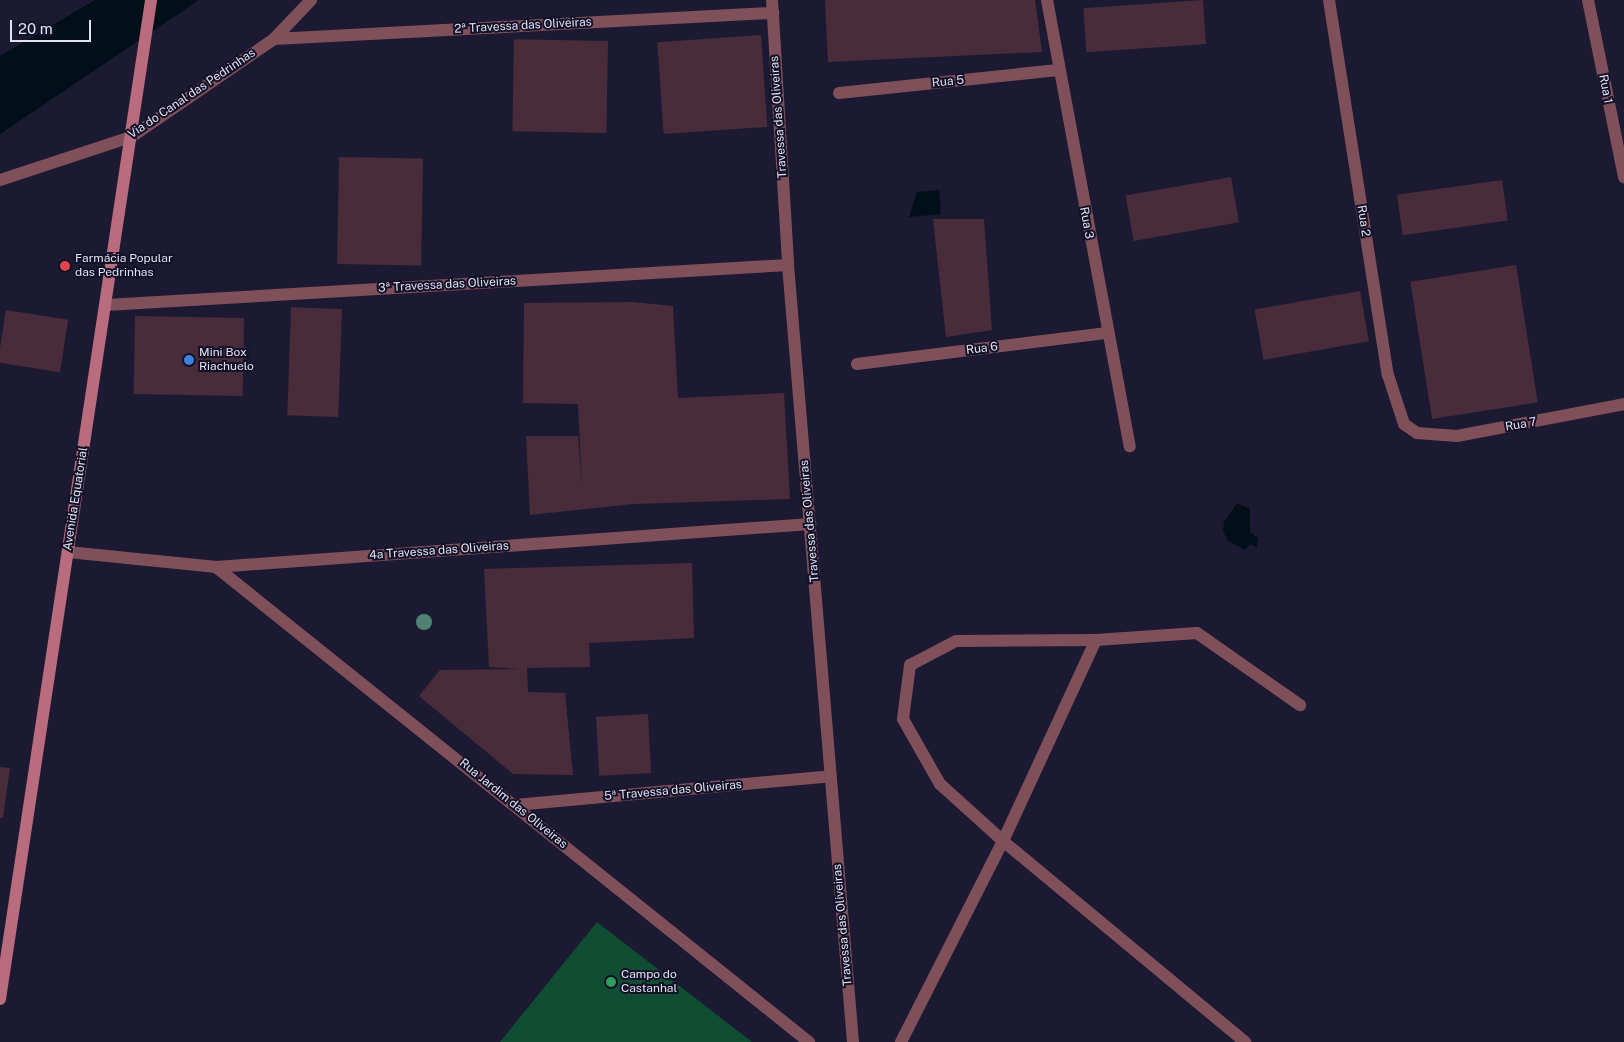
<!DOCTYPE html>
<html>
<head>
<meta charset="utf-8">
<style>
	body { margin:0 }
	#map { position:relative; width:1624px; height:1042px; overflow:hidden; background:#1c1a32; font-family:"Public Sans",sans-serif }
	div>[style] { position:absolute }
	.green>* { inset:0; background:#0f4e32 }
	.water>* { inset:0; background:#000f18 }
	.building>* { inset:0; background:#492c39; transform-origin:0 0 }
	.street>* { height:12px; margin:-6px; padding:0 6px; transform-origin:6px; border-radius:6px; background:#80505a }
	.secondary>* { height:12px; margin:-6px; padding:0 6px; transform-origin:6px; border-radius:6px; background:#b86c7d }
	.trees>* { width:16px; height:16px; margin:-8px; border-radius:50%; background:#4f8171 }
	.dots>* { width:14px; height:14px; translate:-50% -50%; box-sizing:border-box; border:2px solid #131128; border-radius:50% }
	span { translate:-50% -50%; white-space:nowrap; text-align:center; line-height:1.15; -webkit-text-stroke:4px #131128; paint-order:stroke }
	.street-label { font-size:12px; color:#e1e1f2 }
	.poi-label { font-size:12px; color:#e1e1f2 }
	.left { translate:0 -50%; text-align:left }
	.scale { position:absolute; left:10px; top:20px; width:81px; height:22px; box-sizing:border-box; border:2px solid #e1e1f2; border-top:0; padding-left:6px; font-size:15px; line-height:18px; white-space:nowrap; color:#e1e1f2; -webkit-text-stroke:4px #131128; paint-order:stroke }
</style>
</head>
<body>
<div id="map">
	<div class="green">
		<div style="clip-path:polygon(597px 922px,752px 1042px,500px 1042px)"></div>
	</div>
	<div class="water">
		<div style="clip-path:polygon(95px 0,199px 0,0 134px,0 56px)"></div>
		<div style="clip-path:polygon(939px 190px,941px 214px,909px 217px,917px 192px)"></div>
		<div style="clip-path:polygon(1237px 503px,1250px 509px,1250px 532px,1258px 538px,1257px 548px,1250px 544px,1245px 550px,1228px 541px,1223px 531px,1224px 522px)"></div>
	</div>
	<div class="building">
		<div style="clip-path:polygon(825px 0,1035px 0,1042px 52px,828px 62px)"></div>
		<div style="left:1203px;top:0;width:44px;height:120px;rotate:86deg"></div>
		<div style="left:761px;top:35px;width:92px;height:104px;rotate:86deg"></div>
		<div style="left:608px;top:41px;width:92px;height:94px;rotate:91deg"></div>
		<div style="left:339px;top:157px;width:84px;height:107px;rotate:1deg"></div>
		<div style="left:1231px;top:177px;width:46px;height:107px;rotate:80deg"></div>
		<div style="left:1502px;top:180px;width:41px;height:106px;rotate:82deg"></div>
		<div style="clip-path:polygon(933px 219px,984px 219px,992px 330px,946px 337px)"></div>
		<div style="left:1516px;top:265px;width:139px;height:107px;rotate:81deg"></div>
		<div style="left:1360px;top:291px;width:51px;height:107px;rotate:80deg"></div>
		<div style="clip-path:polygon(632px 302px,673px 306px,678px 398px,784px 393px,790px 499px,633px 504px,530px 515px,526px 436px,578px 436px,582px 486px,578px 404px,523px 403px,524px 303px)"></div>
		<div style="left:342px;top:309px;width:108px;height:51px;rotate:92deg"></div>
		<div style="left:6px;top:310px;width:63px;height:53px;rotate:9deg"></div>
		<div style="left:244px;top:318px;width:78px;height:109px;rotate:91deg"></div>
		<div style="clip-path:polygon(692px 563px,694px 638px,589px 643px,590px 667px,527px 668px,528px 692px,565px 693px,573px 775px,513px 774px,419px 696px,440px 670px,520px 669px,489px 667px,484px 569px)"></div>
		<div style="left:648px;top:714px;width:59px;height:52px;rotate:87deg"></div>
		<div style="clip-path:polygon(0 767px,10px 768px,3px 818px,0 818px)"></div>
	</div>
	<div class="street">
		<div style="left:772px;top:0;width:265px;rotate:86.5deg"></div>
		<div style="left:788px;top:265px;width:780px;rotate:85.22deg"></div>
		<div style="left:1047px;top:0;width:454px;rotate:79.5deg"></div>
		<div style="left:1329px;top:0;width:380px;rotate:81.1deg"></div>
		<div style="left:1388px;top:375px;width:52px;rotate:71.9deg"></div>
		<div style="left:1404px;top:424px;width:16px;rotate:35deg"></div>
		<div style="left:1417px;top:433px;width:40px;rotate:4.3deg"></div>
		<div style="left:1457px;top:436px;width:170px;rotate:-10.8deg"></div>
		<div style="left:1588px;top:0;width:181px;rotate:78.5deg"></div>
		<div style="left:274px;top:39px;width:500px;rotate:-3deg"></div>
		<div style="left:839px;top:93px;width:220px;rotate:-6deg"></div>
		<div style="left:0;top:180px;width:138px;rotate:-18.2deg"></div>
		<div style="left:131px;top:137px;width:173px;rotate:-34.4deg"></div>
		<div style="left:274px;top:39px;width:54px;rotate:-46.5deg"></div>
		<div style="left:106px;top:305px;width:683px;rotate:-3.36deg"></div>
		<div style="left:857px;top:364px;width:252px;rotate:-7.1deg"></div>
		<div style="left:68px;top:552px;width:149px;rotate:5.8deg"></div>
		<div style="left:216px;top:567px;width:596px;rotate:-4.14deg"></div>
		<div style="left:216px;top:567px;width:760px;rotate:38.7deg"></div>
		<div style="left:1096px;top:640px;width:101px;rotate:-4deg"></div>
		<div style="left:1197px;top:633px;width:126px;rotate:35deg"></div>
		<div style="left:515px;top:805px;width:317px;rotate:-5.2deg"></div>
		<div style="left:901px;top:1042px;width:225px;rotate:-63.1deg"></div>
		<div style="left:1003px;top:841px;width:221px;rotate:-65.2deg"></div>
		<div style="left:1096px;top:640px;width:140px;rotate:179.6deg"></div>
		<div style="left:956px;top:641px;width:52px;rotate:152.4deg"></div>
		<div style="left:910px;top:665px;width:54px;rotate:97.4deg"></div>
		<div style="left:903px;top:719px;width:75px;rotate:60.4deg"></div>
		<div style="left:940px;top:784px;width:85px;rotate:42.1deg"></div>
		<div style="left:1003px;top:841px;width:315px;rotate:39.7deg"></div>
	</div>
	<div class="secondary">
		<div style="left:0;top:999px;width:1010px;rotate:-81.4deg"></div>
	</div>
	<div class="trees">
		<div style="left:424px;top:622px"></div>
	</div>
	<div class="dots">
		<div style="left:65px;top:266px;background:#e0444e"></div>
		<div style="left:189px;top:360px;background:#3f7fe0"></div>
		<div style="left:611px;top:982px;background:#2e9e5b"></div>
	</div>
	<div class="street-label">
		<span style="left:523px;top:26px;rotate:-3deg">2ª Travessa das Oliveiras</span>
		<span style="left:948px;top:82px;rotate:-6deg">Rua 5</span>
		<span style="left:1605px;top:89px;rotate:79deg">Rua 1</span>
		<span style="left:192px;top:94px;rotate:-34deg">Via do Canal das Pedrinhas</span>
		<span style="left:779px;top:117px;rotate:-94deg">Travessa das Oliveiras</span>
		<span style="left:1363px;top:221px;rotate:81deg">Rua 2</span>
		<span style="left:1086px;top:223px;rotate:79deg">Rua 3</span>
		<span style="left:447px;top:285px;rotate:-3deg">3ª Travessa das Oliveiras</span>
		<span style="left:982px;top:349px;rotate:-7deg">Rua 6</span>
		<span style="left:1521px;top:425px;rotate:-10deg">Rua 7</span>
		<span style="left:76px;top:499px;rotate:-81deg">Avenida Equatorial</span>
		<span style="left:810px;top:521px;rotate:-95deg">Travessa das Oliveiras</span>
		<span style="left:439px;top:551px;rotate:-4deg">4a Travessa das Oliveiras</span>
		<span style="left:673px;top:791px;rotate:-5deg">5ª Travessa das Oliveiras</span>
		<span style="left:513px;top:804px;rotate:39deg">Rua Jardim das Oliveiras</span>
		<span style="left:843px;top:925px;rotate:-95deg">Travessa das Oliveiras</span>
	</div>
	<div class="poi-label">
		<span class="left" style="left:75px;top:266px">Farmácia Popular<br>das Pedrinhas</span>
		<span class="left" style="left:199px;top:360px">Mini Box<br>Riachuelo</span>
		<span class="left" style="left:621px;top:982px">Campo do<br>Castanhal</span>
	</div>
	<div class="scale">20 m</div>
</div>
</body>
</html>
